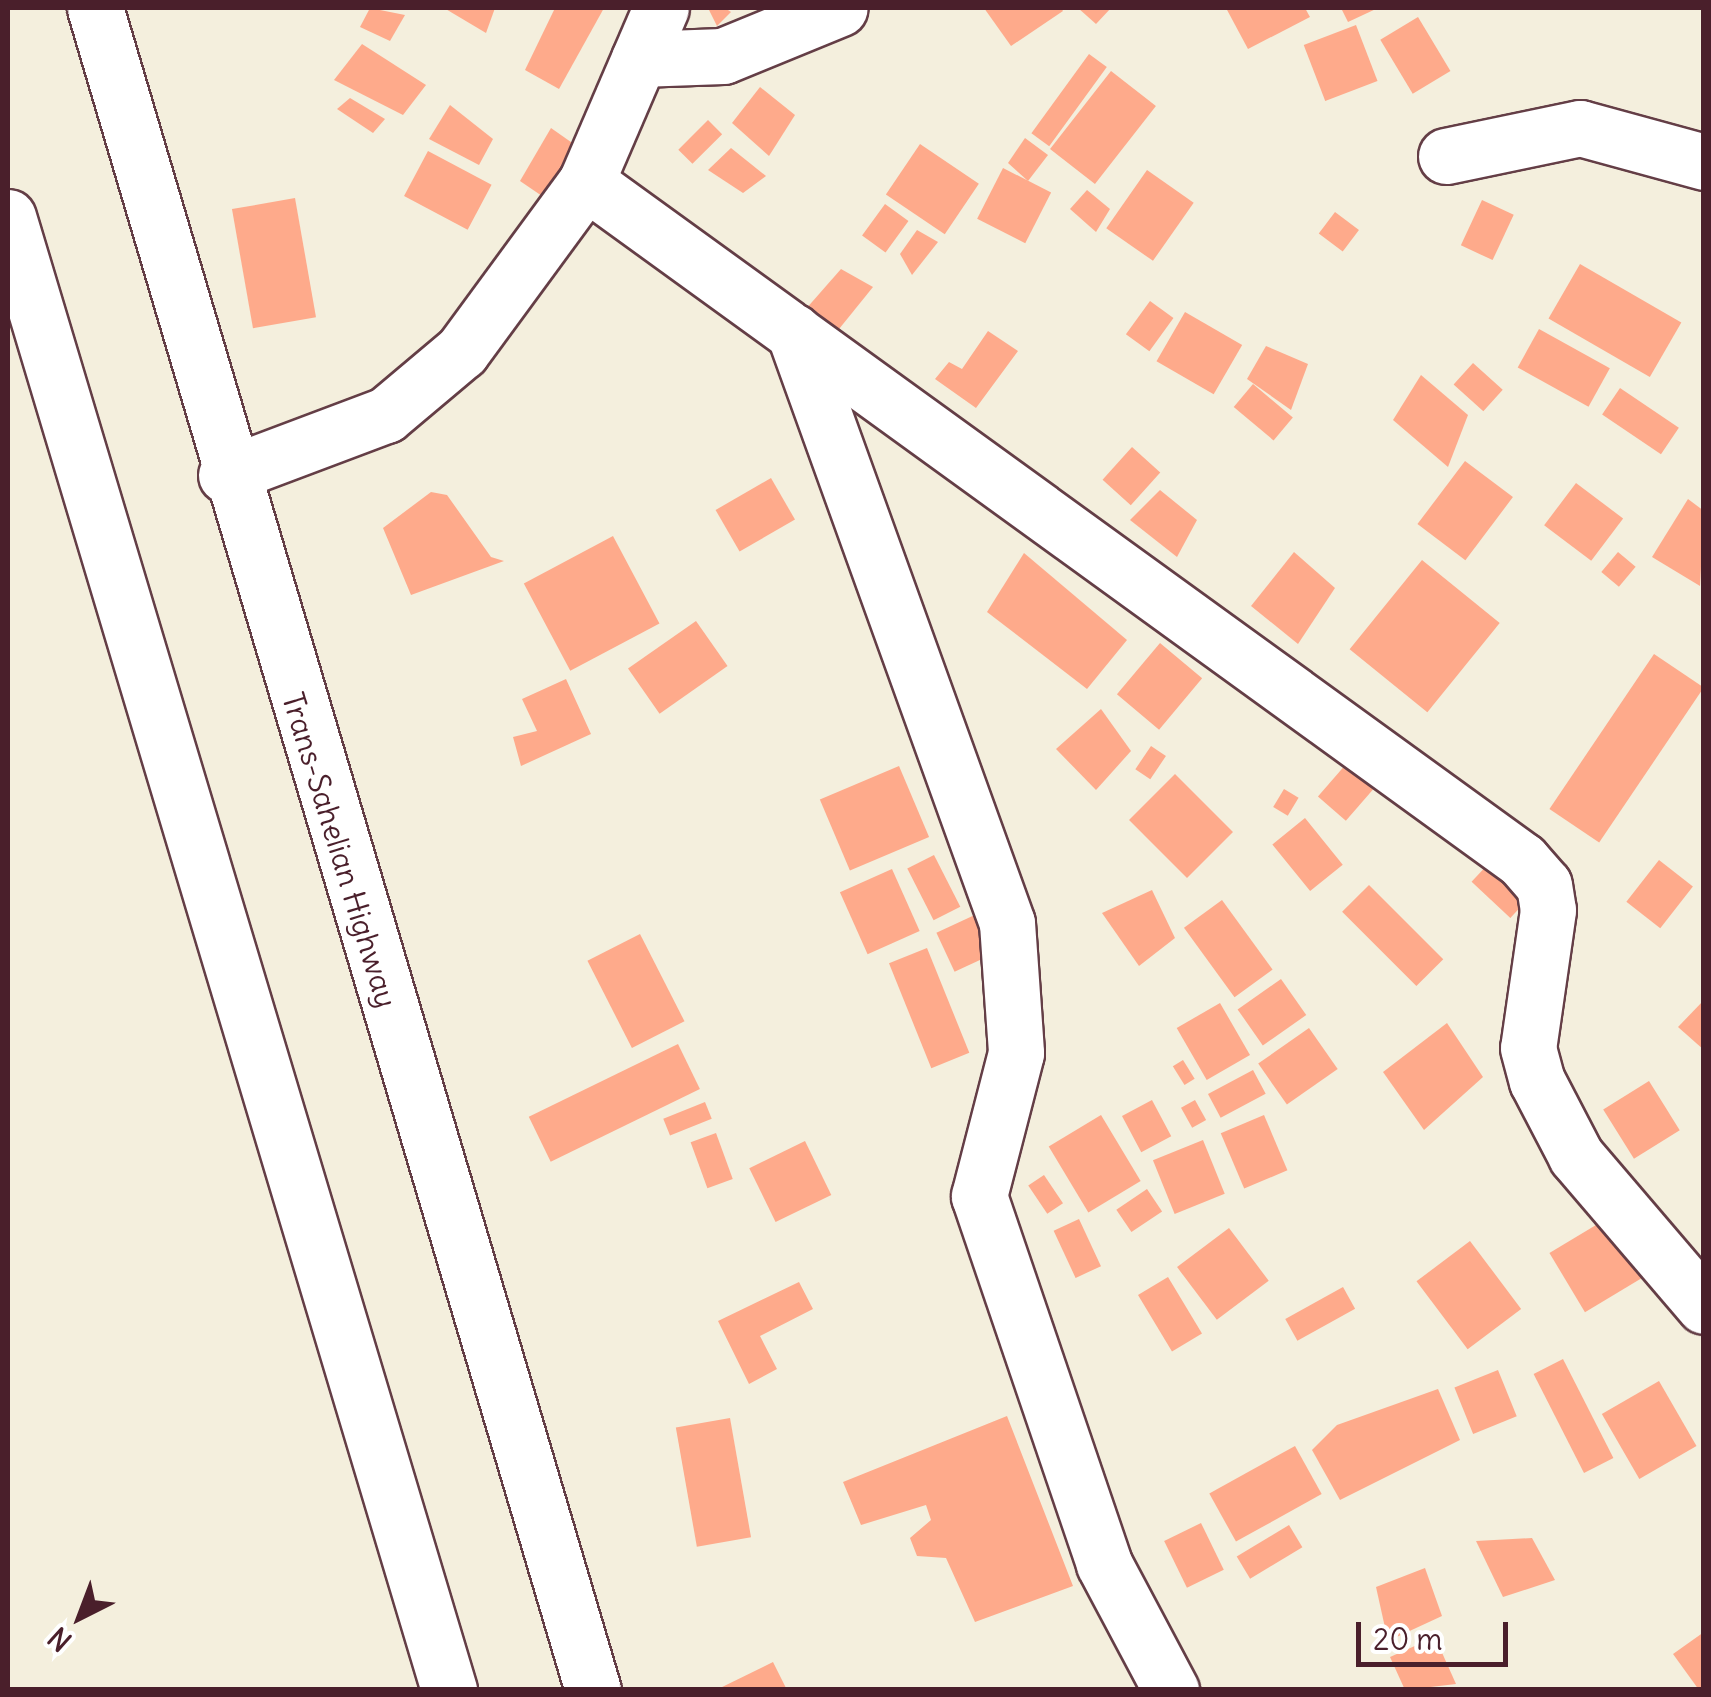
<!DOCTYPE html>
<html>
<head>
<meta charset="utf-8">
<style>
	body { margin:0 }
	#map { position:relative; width:1711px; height:1697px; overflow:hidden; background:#f4efdd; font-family:Delius,sans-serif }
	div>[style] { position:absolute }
	.building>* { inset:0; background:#feaa8b; transform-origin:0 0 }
	.roads { filter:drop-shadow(2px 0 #643e46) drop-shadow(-2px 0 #643e46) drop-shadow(0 2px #643e46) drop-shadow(0 -2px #643e46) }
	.street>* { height:55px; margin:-27.5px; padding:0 27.5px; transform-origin:27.5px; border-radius:27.5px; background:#fff }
	.highway>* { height:55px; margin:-27.5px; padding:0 27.5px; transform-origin:27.5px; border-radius:27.5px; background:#fff }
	span { translate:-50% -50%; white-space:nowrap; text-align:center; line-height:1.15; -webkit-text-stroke:10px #fff; paint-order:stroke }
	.street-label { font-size:30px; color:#4a1f2b }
	.frame { position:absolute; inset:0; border:10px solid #4a1f2b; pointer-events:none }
	.north { position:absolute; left:30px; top:1567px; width:100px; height:100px; -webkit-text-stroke:8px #fff; paint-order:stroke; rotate:222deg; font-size:28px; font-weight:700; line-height:40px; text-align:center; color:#4a1f2b }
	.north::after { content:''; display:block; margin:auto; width:35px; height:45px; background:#4a1f2b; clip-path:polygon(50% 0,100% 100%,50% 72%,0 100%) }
	.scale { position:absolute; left:1356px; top:1622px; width:152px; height:45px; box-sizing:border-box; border:5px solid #4a1f2b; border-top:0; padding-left:12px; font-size:30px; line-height:35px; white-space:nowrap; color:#4a1f2b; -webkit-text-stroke:8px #fff; paint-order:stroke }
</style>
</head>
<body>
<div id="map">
	<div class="building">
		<div style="clip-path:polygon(370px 8px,405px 15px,390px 41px,360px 27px)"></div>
		<div style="clip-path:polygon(444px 8px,495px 8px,486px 33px)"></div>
		<div style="clip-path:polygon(555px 8px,604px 8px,559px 89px,525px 70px)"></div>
		<div style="clip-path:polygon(708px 8px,725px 8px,731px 12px,717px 26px)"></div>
		<div style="clip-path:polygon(984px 8px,1061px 8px,1063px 11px,1011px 46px)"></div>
		<div style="clip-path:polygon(1078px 8px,1111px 8px,1096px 24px)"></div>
		<div style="clip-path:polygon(1226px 8px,1305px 8px,1310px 17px,1248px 49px)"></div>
		<div style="clip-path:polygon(1341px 8px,1378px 8px,1348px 22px)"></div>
		<div style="left:1418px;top:17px;width:63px;height:44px;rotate:59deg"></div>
		<div style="left:1356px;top:25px;width:60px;height:56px;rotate:69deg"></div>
		<div style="clip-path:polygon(362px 44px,426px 85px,403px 115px,334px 80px)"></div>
		<div style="left:1089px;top:54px;width:22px;height:98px;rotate:36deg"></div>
		<div style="left:1111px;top:71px;width:57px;height:99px;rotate:38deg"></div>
		<div style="clip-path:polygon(760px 87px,795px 115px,769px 156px,732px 123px)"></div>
		<div style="clip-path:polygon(350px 98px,385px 119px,373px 133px,337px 109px)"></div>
		<div style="clip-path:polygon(450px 105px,493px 139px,479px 165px,429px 139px)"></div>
		<div style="left:708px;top:120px;width:20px;height:42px;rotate:45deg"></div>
		<div style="clip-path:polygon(551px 128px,578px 147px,542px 196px,520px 181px)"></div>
		<div style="clip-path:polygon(1025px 138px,1048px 155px,1028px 181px,1008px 163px)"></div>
		<div style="left:920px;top:144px;width:71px;height:61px;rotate:34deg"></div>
		<div style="clip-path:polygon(731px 148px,766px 176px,743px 193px,708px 170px)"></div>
		<div style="left:428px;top:151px;width:72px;height:51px;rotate:28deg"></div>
		<div style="left:1003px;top:168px;width:54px;height:57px;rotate:27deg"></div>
		<div style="left:1147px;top:170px;width:57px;height:71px;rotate:35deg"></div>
		<div style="clip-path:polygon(1087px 190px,1110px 209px,1096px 232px,1070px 209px)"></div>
		<div style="left:295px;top:198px;width:121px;height:64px;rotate:80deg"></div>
		<div style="left:1482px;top:200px;width:35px;height:50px;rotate:25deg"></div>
		<div style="left:885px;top:204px;width:29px;height:39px;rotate:36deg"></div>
		<div style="left:1335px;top:212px;width:30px;height:27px;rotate:37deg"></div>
		<div style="clip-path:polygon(917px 230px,938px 242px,912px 275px,900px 254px)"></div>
		<div style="left:1580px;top:264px;width:117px;height:63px;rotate:30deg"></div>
		<div style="clip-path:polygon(841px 269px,873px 287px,835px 334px,805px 310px)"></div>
		<div style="left:1150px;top:301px;width:29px;height:41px;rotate:36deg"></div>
		<div style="left:1185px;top:312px;width:66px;height:57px;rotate:30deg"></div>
		<div style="left:1539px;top:329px;width:81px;height:44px;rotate:29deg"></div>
		<div style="clip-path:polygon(988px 331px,1018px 351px,976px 408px,935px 379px,949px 362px,962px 369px)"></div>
		<div style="clip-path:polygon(1266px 346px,1308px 364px,1291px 410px,1247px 379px)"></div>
		<div style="left:1473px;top:363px;width:40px;height:29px;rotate:42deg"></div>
		<div style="clip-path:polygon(1421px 375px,1468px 415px,1448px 467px,1393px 420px)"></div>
		<div style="left:1253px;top:384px;width:52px;height:30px;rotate:40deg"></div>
		<div style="left:1620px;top:388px;width:71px;height:32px;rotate:34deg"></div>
		<div style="left:1132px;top:447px;width:38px;height:44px;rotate:42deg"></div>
		<div style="left:1465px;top:461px;width:60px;height:79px;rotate:37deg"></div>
		<div style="left:771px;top:478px;width:48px;height:64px;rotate:60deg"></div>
		<div style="left:1576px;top:483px;width:59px;height:53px;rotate:37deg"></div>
		<div style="clip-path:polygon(1160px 490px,1197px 520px,1177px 557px,1130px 520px)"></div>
		<div style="clip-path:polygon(431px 492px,447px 495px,491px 557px,504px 561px,411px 595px,383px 528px)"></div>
		<div style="clip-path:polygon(1688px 499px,1704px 511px,1700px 586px,1652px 557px)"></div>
		<div style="left:613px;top:536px;width:99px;height:101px;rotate:62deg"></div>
		<div style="clip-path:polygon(1294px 552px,1335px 588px,1298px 644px,1251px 606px)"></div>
		<div style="left:1618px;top:552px;width:23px;height:26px;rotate:40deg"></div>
		<div style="clip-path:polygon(1024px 553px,1127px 640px,1087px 689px,987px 612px)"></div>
		<div style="left:1422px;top:560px;width:100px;height:115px;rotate:39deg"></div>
		<div style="left:696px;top:621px;width:55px;height:83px;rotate:55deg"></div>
		<div style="left:1160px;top:643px;width:55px;height:67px;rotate:40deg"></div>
		<div style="left:1654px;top:654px;width:60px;height:187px;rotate:34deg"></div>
		<div style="clip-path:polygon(566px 679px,591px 734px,521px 766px,513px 737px,537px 731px,522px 699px)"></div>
		<div style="clip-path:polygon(1101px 709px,1131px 751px,1096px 790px,1056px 749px)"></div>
		<div style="left:1151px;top:746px;width:18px;height:28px;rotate:34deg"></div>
		<div style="left:1354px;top:755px;width:37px;height:55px;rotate:41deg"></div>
		<div style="left:899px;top:766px;width:77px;height:86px;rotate:67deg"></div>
		<div style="left:1175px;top:774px;width:82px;height:65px;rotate:45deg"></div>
		<div style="left:1284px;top:789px;width:17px;height:21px;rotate:31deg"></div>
		<div style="left:1305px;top:818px;width:60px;height:42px;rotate:51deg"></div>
		<div style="left:934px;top:855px;width:58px;height:30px;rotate:63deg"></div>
		<div style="left:1659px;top:860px;width:43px;height:53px;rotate:38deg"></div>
		<div style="left:1490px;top:862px;width:53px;height:27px;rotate:43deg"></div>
		<div style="left:892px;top:869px;width:68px;height:57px;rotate:66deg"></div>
		<div style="left:1369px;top:885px;width:105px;height:38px;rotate:45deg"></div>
		<div style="clip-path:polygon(1152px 890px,1175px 938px,1139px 966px,1102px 913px)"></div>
		<div style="left:1222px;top:900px;width:86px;height:47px;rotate:54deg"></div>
		<div style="left:979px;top:913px;width:43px;height:47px;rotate:65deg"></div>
		<div style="left:640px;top:934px;width:98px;height:59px;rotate:63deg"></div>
		<div style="left:927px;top:948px;width:113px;height:41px;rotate:68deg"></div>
		<div style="left:1281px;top:979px;width:44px;height:53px;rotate:55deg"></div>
		<div style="clip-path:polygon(1704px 1000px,1704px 1050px,1678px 1027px)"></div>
		<div style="left:1220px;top:1003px;width:60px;height:50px;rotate:60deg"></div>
		<div style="clip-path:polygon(1447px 1023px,1483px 1077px,1424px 1130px,1383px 1072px)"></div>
		<div style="left:1309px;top:1028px;width:50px;height:62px;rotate:55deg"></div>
		<div style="left:678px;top:1044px;width:50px;height:166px;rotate:64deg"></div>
		<div style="left:1183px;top:1060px;width:22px;height:12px;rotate:58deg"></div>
		<div style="left:1253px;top:1070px;width:27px;height:51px;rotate:62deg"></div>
		<div style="left:1649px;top:1081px;width:58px;height:54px;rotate:58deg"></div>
		<div style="left:1152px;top:1100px;width:41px;height:34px;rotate:62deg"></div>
		<div style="left:1195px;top:1100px;width:23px;height:16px;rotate:61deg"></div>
		<div style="left:705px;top:1102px;width:18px;height:45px;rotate:68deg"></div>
		<div style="left:1101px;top:1115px;width:77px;height:61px;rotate:59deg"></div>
		<div style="left:1264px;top:1115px;width:60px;height:47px;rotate:67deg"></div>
		<div style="left:716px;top:1133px;width:49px;height:27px;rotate:70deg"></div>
		<div style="left:1203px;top:1140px;width:58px;height:54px;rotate:68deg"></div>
		<div style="left:805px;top:1141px;width:60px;height:62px;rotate:64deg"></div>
		<div style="left:1044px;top:1175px;width:34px;height:19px;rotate:56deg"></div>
		<div style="left:1147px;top:1189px;width:27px;height:37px;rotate:56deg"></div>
		<div style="left:1079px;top:1219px;width:52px;height:28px;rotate:65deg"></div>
		<div style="left:1606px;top:1219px;width:69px;height:66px;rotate:59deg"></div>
		<div style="left:1229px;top:1228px;width:66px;height:65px;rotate:53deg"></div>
		<div style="left:1470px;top:1241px;width:85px;height:67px;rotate:53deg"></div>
		<div style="left:1168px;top:1277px;width:66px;height:35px;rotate:59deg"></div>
		<div style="clip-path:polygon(799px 1282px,813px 1309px,760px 1336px,777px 1369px,749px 1384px,718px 1321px)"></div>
		<div style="left:1343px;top:1287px;width:25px;height:66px;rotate:61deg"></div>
		<div style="left:1563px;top:1359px;width:111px;height:33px;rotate:63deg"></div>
		<div style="left:1498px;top:1370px;width:50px;height:47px;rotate:68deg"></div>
		<div style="left:1659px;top:1381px;width:75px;height:66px;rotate:60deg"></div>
		<div style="clip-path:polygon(1438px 1389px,1460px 1440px,1340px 1500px,1312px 1450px,1337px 1425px)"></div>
		<div style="clip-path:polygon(1007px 1416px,1073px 1586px,975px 1622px,946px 1558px,917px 1556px,910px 1538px,931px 1520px,926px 1505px,861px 1525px,843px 1482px)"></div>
		<div style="left:730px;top:1418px;width:121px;height:55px;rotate:80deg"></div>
		<div style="left:1295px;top:1446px;width:55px;height:98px;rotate:61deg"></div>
		<div style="left:1201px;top:1523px;width:52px;height:41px;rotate:64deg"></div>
		<div style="left:1289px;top:1525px;width:26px;height:61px;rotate:59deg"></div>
		<div style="clip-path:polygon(1532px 1538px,1555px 1580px,1503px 1597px,1476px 1541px)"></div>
		<div style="clip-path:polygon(1425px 1568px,1442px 1616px,1388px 1641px,1376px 1587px)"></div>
		<div style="clip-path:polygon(1704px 1632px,1704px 1690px,1699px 1690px,1673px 1654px)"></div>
		<div style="clip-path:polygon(1435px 1637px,1456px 1684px,1405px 1690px,1390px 1657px)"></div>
		<div style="clip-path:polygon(773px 1662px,787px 1690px,716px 1690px)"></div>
	</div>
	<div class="roads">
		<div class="street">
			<div style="left:639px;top:59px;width:84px;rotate:-2deg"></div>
			<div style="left:723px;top:56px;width:126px;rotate:-22.3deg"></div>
			<div style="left:1446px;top:156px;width:137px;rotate:-11.8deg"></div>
			<div style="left:1580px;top:128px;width:129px;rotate:15.3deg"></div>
			<div style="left:586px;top:182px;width:1156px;rotate:35.92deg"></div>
			<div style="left:1522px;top:860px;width:33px;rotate:49deg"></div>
			<div style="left:1544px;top:885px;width:25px;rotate:81deg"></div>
			<div style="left:1548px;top:910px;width:139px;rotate:98.2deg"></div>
			<div style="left:1528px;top:1048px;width:34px;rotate:75deg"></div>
			<div style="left:1537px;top:1081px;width:85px;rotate:62.5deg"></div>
			<div style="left:1576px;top:1156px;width:197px;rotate:49.5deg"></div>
			<div style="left:8px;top:217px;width:1538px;rotate:73.33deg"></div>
			<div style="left:794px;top:332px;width:628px;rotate:70.18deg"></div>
			<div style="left:1007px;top:923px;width:130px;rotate:86deg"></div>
			<div style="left:1016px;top:1053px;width:148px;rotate:104.5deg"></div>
			<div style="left:979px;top:1196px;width:389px;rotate:71.2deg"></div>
			<div style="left:1104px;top:1564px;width:143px;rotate:62deg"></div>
			<div style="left:226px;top:475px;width:171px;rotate:-20.6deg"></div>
			<div style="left:386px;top:415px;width:99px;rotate:-40.1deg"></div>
			<div style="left:462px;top:351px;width:210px;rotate:-53.7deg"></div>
			<div style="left:586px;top:182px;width:189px;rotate:-66.7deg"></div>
		</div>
		<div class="highway">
			<div style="left:95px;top:8px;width:1754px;rotate:73.51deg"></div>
		</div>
	</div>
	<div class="street-label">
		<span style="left:340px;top:850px;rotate:73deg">Trans-Sahelian Highway</span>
	</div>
	<div class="frame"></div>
	<div class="north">N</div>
	<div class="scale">20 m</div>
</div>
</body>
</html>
